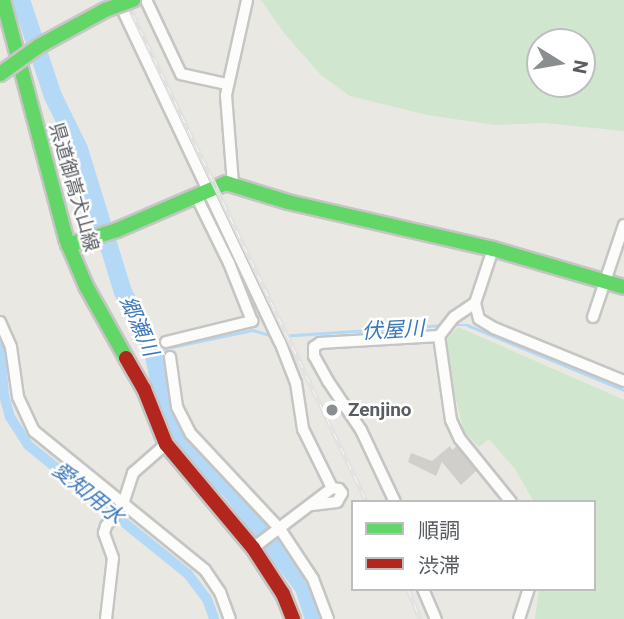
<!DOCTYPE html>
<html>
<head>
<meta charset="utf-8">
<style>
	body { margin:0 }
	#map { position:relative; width:624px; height:619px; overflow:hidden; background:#e9e8e3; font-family:Roboto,"Noto Sans JP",sans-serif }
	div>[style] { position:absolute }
	.green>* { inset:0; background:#d0e6ce }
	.stream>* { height:2.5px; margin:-1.25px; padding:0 1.25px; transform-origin:1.25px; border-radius:1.25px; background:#b4d9f7 }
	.canal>* { height:10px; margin:-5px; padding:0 5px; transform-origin:5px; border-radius:5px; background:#b4d9f7 }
	.river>* { height:18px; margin:-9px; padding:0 9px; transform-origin:9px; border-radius:9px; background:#b4d9f7 }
	.building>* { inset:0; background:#d0cfcc }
	.roads { filter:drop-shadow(2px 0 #c5c5c4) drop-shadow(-2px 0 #c5c5c4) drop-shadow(0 2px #c5c5c4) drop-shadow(0 -2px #c5c5c4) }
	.street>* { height:10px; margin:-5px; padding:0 5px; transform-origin:5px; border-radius:5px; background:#fcfcfb }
	.fast>* { height:14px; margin:-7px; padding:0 7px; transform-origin:7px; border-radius:7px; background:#63d668 }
	.jam>* { height:14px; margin:-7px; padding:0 7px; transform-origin:7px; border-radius:7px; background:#b3261e }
	.rail>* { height:5px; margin-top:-2.5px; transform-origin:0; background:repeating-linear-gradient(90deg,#fff 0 8px,#e1e2e1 0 16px); box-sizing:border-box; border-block:2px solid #e1e2e1 }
	.bridges { filter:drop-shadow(2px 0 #c6c6c5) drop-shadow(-2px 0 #c6c6c5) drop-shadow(0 2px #c6c6c5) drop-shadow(0 -2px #c6c6c5) }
	.fast-bridge>* { height:14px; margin:-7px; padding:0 7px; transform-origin:7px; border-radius:7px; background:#63d668 }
	.dots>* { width:19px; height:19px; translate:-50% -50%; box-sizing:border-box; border:4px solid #fff; border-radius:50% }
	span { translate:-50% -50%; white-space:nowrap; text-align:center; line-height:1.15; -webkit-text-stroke:5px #fff; paint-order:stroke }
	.street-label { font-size:19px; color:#595d62 }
	.poi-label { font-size:19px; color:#595d62; font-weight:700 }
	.left { translate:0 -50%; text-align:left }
	.water-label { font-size:21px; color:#3d79ba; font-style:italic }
	.legend { position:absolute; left:351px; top:500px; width:245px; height:91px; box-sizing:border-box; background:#fff; border:2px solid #bdbec0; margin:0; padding:9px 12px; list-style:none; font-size:21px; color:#595d62 }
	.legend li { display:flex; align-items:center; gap:14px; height:35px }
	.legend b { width:35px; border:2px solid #bdbec0 }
	.north { position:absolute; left:526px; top:28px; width:70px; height:70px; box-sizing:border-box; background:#fff; border:2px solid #bdbec0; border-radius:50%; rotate:101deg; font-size:19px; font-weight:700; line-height:28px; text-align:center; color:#595d62 }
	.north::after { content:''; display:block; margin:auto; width:24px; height:32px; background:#8b8e8f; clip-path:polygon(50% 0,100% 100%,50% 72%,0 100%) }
</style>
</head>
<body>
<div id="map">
	<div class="green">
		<div style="clip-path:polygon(evenodd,261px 0,624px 0,624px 131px,544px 123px,495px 125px,427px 115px,350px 96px,321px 75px,284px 33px,261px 0,540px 42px,582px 42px,582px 84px,540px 84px,540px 42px)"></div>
		<div style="clip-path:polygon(458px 327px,624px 400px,624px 619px,535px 619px,539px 589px,594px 589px,594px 502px,534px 502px,515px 469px,489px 439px,479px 447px,464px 431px,451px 381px,446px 341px)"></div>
	</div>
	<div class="stream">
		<div style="left:451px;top:325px;width:16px"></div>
		<div style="left:467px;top:325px;width:170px;rotate:22.5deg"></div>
		<div style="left:280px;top:336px;width:164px;rotate:-3.8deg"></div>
		<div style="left:153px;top:351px;width:102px;rotate:-11.9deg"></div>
		<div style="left:253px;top:330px;width:21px;rotate:17deg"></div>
	</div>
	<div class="canal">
		<div style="left:0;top:347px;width:48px;rotate:85.2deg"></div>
		<div style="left:4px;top:395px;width:23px;rotate:75deg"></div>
		<div style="left:10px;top:417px;width:33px;rotate:57deg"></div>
		<div style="left:28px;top:445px;width:206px;rotate:38.9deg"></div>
		<div style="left:188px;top:574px;width:31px;rotate:53deg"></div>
		<div style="left:207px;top:599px;width:20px;rotate:70deg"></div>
	</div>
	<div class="river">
		<div style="left:21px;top:0;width:101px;rotate:71.6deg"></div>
		<div style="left:53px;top:96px;width:59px;rotate:63.9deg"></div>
		<div style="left:79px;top:149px;width:150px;rotate:72.9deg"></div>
		<div style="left:123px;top:292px;width:66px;rotate:63deg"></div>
		<div style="left:153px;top:351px;width:60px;rotate:78.5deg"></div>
		<div style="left:165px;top:410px;width:39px;rotate:60deg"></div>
		<div style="left:185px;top:444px;width:67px;rotate:45.6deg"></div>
		<div style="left:232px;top:492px;width:120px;rotate:53.1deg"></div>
		<div style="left:304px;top:588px;width:33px;rotate:72deg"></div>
	</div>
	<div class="building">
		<div style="clip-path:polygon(450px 446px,452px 450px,457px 446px,476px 471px,461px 485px,442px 462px,436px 476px,408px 462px,411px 453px,432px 461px)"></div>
	</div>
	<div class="roads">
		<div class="street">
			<div style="left:118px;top:0;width:378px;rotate:64.7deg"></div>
			<div style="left:280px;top:342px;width:44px;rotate:68.7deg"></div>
			<div style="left:296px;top:383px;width:47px;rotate:81.3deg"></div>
			<div style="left:303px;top:429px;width:66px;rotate:63.8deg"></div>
			<div style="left:146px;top:0;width:82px;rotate:64.7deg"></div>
			<div style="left:181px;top:74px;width:47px;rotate:12.3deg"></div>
			<div style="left:233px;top:184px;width:89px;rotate:-94.5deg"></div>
			<div style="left:226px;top:95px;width:97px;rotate:-77.5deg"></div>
			<div style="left:493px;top:249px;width:57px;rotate:108.4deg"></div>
			<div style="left:475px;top:303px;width:16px;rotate:76deg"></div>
			<div style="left:479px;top:319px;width:17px;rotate:31deg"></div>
			<div style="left:494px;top:328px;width:140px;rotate:22.2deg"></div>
			<div style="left:475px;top:303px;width:25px;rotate:146deg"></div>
			<div style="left:454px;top:317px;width:24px;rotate:128deg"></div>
			<div style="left:439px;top:336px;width:85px;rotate:81.9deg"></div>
			<div style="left:451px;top:420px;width:21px;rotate:65deg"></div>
			<div style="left:460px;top:439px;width:81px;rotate:51deg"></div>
			<div style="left:593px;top:317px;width:97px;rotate:-71.4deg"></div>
			<div style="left:0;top:322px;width:27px;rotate:66deg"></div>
			<div style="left:11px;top:347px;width:50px;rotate:82deg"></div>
			<div style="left:18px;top:397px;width:38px;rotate:65deg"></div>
			<div style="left:34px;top:431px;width:220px;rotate:39.1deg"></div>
			<div style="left:205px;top:570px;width:27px;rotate:56deg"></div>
			<div style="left:220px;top:592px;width:29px;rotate:70deg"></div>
			<div style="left:166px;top:342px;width:89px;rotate:-13.7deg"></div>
			<div style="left:252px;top:321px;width:62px;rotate:-111.6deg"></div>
			<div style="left:229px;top:263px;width:72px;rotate:-116.2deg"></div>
			<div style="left:170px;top:357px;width:50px;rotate:82deg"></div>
			<div style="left:177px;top:407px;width:30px;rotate:63deg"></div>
			<div style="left:191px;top:434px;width:130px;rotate:46.9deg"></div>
			<div style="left:280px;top:529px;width:60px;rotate:56.6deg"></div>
			<div style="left:313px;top:579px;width:43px;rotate:69.4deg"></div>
			<div style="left:395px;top:502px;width:80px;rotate:-115.3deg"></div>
			<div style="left:361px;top:430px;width:59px;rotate:-124deg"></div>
			<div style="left:328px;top:381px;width:29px;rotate:-119deg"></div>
			<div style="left:314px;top:356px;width:9px;rotate:-90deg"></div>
			<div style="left:314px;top:347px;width:7px;rotate:-34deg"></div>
			<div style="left:320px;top:343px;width:119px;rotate:-3.4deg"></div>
			<div style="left:253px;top:548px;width:99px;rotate:-37.2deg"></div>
			<div style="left:332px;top:488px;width:7px;rotate:8deg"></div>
			<div style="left:339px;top:489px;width:5px;rotate:53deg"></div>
			<div style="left:342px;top:493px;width:10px;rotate:119deg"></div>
			<div style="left:337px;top:502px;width:25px;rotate:173deg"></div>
			<div style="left:423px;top:589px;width:33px;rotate:67deg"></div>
			<div style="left:106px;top:619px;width:61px;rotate:-83.5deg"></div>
			<div style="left:113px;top:558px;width:27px;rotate:-110deg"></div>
			<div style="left:104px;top:533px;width:7px;rotate:-74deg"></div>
			<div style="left:106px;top:526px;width:28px;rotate:-52deg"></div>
			<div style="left:123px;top:504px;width:33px;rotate:-72deg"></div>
			<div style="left:133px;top:473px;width:44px;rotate:-41.3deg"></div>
			<div style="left:519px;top:619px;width:32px;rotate:-72deg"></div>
		</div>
		<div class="fast">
			<div style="left:3px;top:0;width:247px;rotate:75.2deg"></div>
			<div style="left:66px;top:239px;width:51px;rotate:66.9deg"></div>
			<div style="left:86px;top:286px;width:82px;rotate:60.9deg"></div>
			<div style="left:68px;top:245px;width:51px;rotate:-17deg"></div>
			<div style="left:117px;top:230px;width:119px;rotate:-23.3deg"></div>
			<div style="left:226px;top:183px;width:65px;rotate:17deg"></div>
			<div style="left:288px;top:202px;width:210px;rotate:12.9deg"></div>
			<div style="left:493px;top:249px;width:136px;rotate:16.2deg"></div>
		</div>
		<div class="jam">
			<div style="left:126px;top:358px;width:36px;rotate:60deg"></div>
			<div style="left:144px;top:389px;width:59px;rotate:68.2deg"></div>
			<div style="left:166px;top:444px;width:136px;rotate:50.1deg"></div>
			<div style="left:253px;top:548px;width:55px;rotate:56.9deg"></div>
			<div style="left:283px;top:594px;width:27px;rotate:68deg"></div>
		</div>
	</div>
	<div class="rail">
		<div style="left:126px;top:0;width:557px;rotate:64.36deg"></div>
		<div style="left:408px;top:589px;width:32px;rotate:68deg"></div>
	</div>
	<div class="bridges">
		<div class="fast-bridge">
			<div style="left:0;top:74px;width:48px;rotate:-35.7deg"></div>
			<div style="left:39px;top:46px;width:75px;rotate:-28.6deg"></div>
			<div style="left:105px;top:10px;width:30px;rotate:-20deg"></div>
		</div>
	</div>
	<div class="dots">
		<div style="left:332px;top:410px;background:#8b8e8f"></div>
	</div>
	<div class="street-label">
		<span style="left:74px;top:187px;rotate:74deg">県道御嵩犬山線</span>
	</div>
	<div class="poi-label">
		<span class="left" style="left:348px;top:410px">Zenjino</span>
	</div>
	<div class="water-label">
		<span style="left:139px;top:326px;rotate:66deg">郷瀬川</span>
		<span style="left:393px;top:330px;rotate:-3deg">伏屋川</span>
		<span style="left:88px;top:493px;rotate:39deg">愛知用水</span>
	</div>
	<ul class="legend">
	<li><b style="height:9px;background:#63d668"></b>順調</li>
	<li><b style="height:9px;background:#b3261e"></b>渋滞</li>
	</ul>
	<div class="north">N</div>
</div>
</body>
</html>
